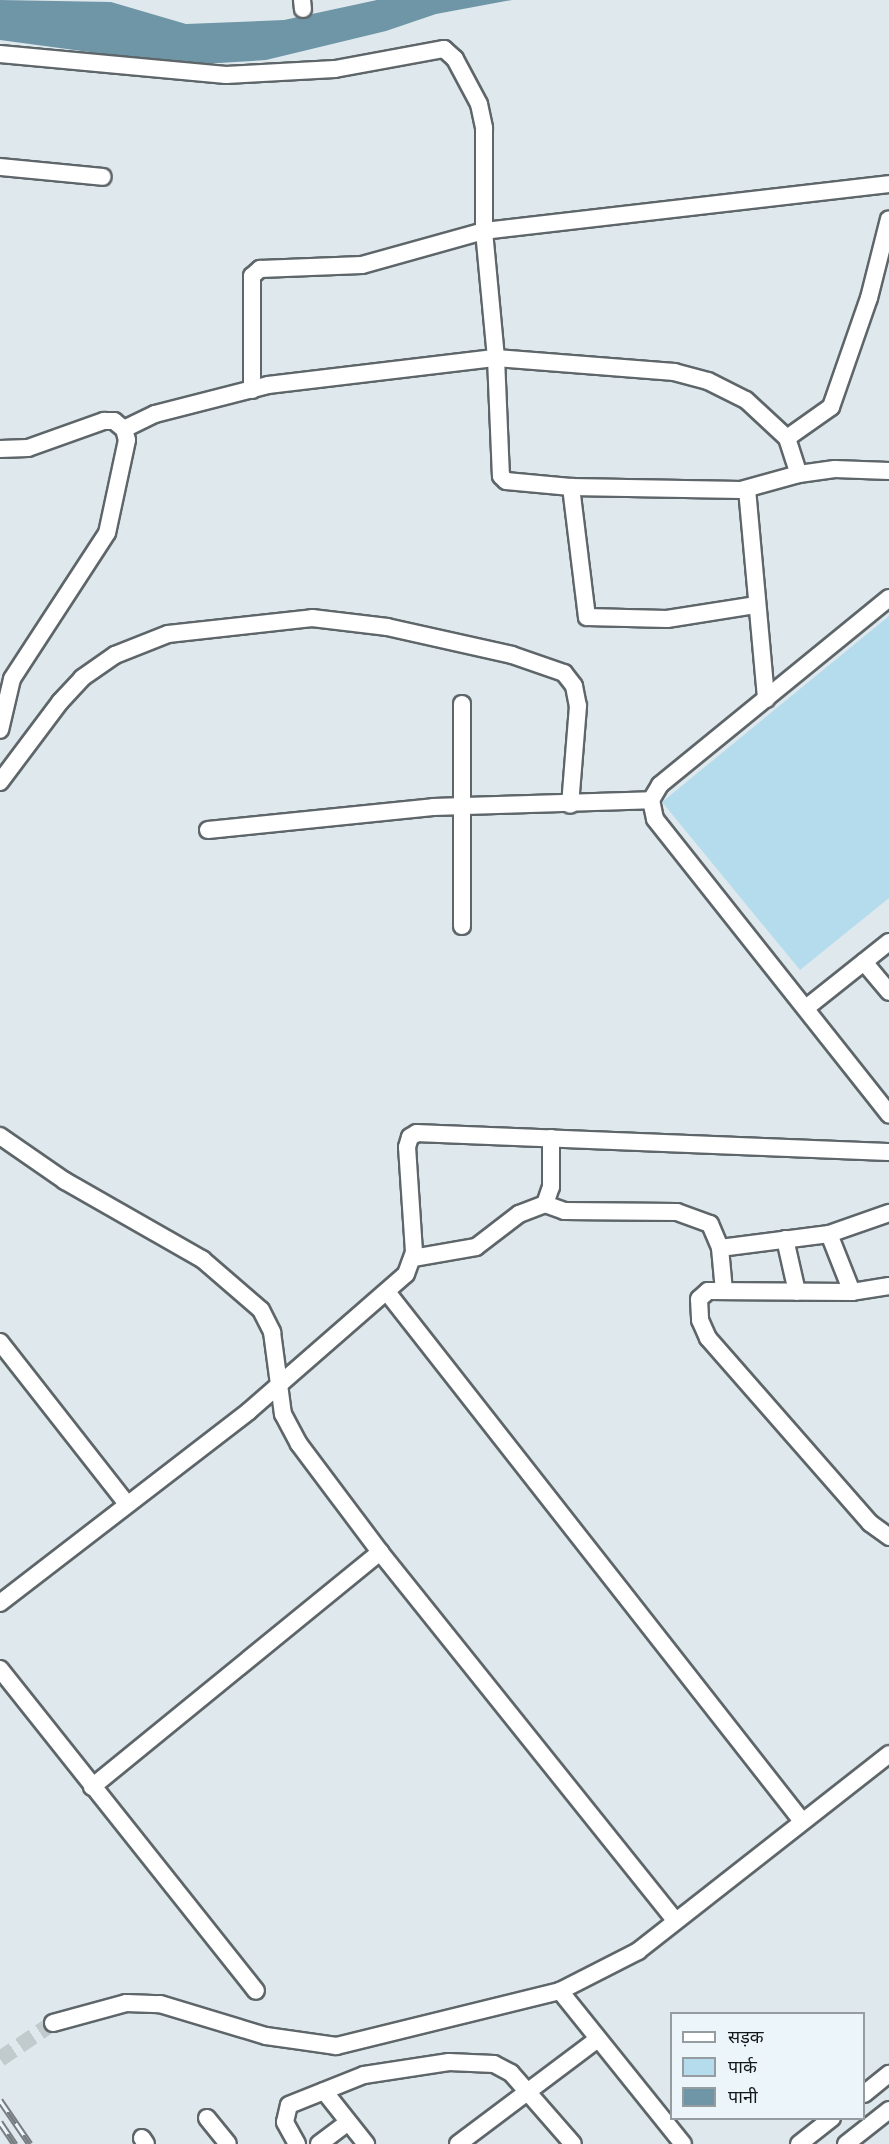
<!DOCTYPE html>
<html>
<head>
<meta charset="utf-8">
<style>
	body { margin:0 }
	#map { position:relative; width:889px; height:2144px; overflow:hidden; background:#dfe9ed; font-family:Commissioner,"Noto Sans Devanagari",sans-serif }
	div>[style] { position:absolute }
	.green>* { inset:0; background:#b5dced }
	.water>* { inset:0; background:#6f96a7 }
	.minor-tunnel>* { height:16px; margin-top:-8px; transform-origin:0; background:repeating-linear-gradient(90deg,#c1cacd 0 16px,transparent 0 24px) }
	.roads { filter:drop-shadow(2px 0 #5e666a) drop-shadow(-2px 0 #5e666a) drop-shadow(0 2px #5e666a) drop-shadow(0 -2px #5e666a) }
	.minor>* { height:16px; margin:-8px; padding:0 8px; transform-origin:8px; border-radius:8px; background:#fff }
	.rail>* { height:7px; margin-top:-3.5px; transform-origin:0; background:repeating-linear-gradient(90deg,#ecf6fa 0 14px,#787e81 0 28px); box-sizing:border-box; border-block:2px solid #787e81 }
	span { translate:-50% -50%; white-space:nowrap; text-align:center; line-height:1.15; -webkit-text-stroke:6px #ecf6fa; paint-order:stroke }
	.legend { position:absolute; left:670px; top:2012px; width:195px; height:108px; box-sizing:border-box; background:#ecf6fa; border:2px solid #969da0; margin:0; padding:8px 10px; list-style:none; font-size:18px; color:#15181a }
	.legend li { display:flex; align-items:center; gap:12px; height:30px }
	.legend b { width:30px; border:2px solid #969da0 }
</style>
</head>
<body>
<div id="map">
	<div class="green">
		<div style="clip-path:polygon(889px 616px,889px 898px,800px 970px,662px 802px)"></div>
	</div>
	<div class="water">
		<div style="clip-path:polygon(0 0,111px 2px,186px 24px,284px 20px,377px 0,512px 0,436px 14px,386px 31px,266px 60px,186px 65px,0 40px)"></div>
	</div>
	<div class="minor-tunnel">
		<div style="left:0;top:2059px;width:64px;rotate:-34.2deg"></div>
	</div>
	<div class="roads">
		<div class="minor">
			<div style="left:302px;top:0;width:9px;rotate:84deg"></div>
			<div style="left:0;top:54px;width:227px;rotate:5.3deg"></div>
			<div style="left:226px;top:75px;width:109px;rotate:-3.2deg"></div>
			<div style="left:335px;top:69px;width:111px;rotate:-10.4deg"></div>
			<div style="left:444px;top:49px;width:15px;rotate:42deg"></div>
			<div style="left:455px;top:59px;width:51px;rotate:61.9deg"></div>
			<div style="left:479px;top:104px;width:25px;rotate:78deg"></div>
			<div style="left:484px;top:128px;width:103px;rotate:90deg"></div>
			<div style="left:484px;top:231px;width:128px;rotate:84.6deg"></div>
			<div style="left:496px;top:358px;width:118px;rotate:87.6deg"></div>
			<div style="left:501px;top:476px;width:7px;rotate:45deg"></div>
			<div style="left:506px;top:481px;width:65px;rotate:5.3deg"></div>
			<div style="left:571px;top:487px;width:170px;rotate:1deg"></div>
			<div style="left:741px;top:490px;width:60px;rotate:-15.4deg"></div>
			<div style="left:0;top:167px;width:103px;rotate:5.5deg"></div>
			<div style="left:252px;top:390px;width:114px;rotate:-90deg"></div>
			<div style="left:252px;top:276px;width:11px;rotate:-41deg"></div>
			<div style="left:260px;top:269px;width:102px;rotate:-2.2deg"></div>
			<div style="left:362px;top:265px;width:127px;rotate:-15.6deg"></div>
			<div style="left:484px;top:231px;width:408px;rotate:-6.6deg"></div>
			<div style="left:124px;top:429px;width:34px;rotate:-26deg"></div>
			<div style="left:155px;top:414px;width:117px;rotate:-14.4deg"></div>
			<div style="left:268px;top:385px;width:230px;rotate:-6.8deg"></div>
			<div style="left:496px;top:358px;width:179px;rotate:4.5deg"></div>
			<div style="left:674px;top:372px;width:35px;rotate:15deg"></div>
			<div style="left:708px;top:381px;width:42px;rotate:26.6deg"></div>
			<div style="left:746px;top:400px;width:56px;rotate:42.8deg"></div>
			<div style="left:787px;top:438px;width:38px;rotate:72deg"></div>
			<div style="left:799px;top:474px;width:36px;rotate:-8deg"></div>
			<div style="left:835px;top:469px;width:54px;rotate:2.1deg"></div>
			<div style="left:787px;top:438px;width:54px;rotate:-35.2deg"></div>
			<div style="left:831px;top:407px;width:115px;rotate:-70.8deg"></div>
			<div style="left:869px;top:298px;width:81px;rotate:-75.8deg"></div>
			<div style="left:0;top:449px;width:28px;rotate:-2deg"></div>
			<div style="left:28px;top:448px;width:81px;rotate:-19.6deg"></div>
			<div style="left:104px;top:421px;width:10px"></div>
			<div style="left:114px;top:421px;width:13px;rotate:39deg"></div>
			<div style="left:124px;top:429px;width:11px;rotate:75deg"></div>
			<div style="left:127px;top:440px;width:95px;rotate:102.1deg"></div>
			<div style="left:107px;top:533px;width:174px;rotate:123.1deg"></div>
			<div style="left:12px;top:679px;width:52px;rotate:103.2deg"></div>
			<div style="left:571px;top:487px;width:131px;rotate:83deg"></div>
			<div style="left:587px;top:617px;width:80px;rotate:1.4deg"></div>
			<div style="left:667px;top:619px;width:89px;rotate:-9deg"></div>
			<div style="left:747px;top:489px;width:211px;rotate:84.8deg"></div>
			<div style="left:889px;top:598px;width:296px;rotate:140.8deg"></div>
			<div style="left:660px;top:785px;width:17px;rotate:121deg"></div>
			<div style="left:651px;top:800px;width:19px;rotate:78deg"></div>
			<div style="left:655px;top:819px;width:377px;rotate:51.6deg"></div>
			<div style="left:0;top:782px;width:100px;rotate:-53.1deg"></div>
			<div style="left:60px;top:702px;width:33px;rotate:-47deg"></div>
			<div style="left:82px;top:678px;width:40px;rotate:-34.9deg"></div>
			<div style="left:115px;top:655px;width:57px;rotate:-21.6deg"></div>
			<div style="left:168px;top:634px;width:145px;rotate:-6.3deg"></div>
			<div style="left:312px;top:618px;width:76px;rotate:6.8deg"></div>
			<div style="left:387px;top:627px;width:128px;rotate:12.6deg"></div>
			<div style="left:512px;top:655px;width:55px;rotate:19.1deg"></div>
			<div style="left:564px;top:673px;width:16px;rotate:52deg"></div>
			<div style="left:574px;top:686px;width:20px;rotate:79deg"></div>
			<div style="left:578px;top:706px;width:99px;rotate:94.6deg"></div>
			<div style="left:208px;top:830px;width:226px;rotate:-5.8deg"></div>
			<div style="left:433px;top:807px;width:218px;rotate:-1.8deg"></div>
			<div style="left:462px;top:926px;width:222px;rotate:-90deg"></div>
			<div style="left:864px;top:962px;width:39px;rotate:50deg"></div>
			<div style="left:806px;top:1008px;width:106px;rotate:-38.5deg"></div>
			<div style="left:0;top:1136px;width:79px;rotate:34.7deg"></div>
			<div style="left:65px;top:1181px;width:158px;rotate:29.7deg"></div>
			<div style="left:202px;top:1259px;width:78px;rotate:40.8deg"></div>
			<div style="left:261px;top:1310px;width:25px;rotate:63deg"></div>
			<div style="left:272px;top:1332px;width:83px;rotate:82.4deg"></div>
			<div style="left:283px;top:1414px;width:34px;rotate:62deg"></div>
			<div style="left:299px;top:1444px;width:135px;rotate:53.1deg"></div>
			<div style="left:380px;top:1552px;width:472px;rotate:51.3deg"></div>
			<div style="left:545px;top:1204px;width:20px;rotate:20deg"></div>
			<div style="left:564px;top:1211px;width:113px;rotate:0.5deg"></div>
			<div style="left:677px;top:1212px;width:35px;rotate:20deg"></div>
			<div style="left:710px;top:1224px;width:26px;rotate:67deg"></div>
			<div style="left:720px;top:1248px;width:43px;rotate:84.7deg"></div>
			<div style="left:785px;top:1239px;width:54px;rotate:77.2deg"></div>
			<div style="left:720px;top:1248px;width:110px;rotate:-7.3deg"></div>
			<div style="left:413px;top:1258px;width:64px;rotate:-9.9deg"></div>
			<div style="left:476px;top:1247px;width:54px;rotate:-37.5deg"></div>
			<div style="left:519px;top:1214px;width:28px;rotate:-21deg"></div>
			<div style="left:545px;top:1204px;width:18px;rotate:-71deg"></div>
			<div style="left:551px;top:1187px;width:49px;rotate:-90deg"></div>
			<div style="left:889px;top:1286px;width:37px;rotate:171deg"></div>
			<div style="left:852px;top:1292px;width:144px;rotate:-179.6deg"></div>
			<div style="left:708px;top:1291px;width:12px;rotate:138deg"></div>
			<div style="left:699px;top:1299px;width:21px;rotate:87deg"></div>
			<div style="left:700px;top:1320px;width:20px;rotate:66deg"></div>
			<div style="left:708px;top:1338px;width:246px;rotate:48.8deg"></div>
			<div style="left:870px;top:1523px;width:24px;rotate:36deg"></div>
			<div style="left:387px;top:1292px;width:672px;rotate:51.89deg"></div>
			<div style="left:852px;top:1292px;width:62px;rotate:-111.6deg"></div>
			<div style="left:829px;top:1234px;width:64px;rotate:-19.3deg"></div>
			<div style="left:0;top:1342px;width:206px;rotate:51.9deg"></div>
			<div style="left:0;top:1603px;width:314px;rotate:-37.6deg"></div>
			<div style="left:249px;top:1411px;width:208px;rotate:-41.1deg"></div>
			<div style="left:406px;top:1274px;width:23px;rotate:-70deg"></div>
			<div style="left:414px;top:1252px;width:105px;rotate:-93.8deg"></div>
			<div style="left:407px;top:1147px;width:10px;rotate:-73deg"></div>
			<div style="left:410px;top:1137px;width:8px;rotate:-30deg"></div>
			<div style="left:417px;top:1133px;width:472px;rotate:2.3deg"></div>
			<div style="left:0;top:1669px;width:411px;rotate:51.5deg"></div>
			<div style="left:92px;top:1787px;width:372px;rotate:-39.2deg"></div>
			<div style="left:560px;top:1991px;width:196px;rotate:51.2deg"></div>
			<div style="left:53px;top:2023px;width:76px;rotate:-15.3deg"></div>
			<div style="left:126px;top:2003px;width:34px;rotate:2deg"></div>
			<div style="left:160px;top:2004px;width:111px;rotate:16.8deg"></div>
			<div style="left:266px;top:2036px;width:71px;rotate:8.1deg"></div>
			<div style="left:336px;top:2046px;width:231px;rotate:-13.8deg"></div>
			<div style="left:560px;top:1991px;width:88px;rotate:-27.1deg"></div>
			<div style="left:638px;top:1951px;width:319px;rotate:-38.1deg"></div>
			<div style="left:324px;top:2091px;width:68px;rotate:51.6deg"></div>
			<div style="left:864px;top:2094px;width:32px;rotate:-39deg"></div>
			<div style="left:207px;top:2118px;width:33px;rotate:51deg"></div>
			<div style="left:142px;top:2138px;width:7px;rotate:56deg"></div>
			<div style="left:297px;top:2144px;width:25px;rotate:-119deg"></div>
			<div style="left:285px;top:2122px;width:17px;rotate:-77deg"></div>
			<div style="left:289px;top:2105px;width:81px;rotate:-21.8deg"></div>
			<div style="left:364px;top:2075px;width:86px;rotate:-8.7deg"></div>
			<div style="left:449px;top:2062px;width:45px;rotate:2.5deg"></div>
			<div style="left:494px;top:2064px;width:19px;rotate:28deg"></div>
			<div style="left:511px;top:2073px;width:94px;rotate:48.9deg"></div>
			<div style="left:319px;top:2144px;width:36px;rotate:-37deg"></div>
			<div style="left:458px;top:2144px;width:175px;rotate:-36.9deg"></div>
			<div style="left:799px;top:2144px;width:42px;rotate:-38.2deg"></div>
			<div style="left:846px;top:2144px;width:55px;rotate:-38.3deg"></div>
		</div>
	</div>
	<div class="rail">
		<div style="left:0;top:2100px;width:53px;rotate:55.7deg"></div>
		<div style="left:0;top:2122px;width:27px;rotate:56deg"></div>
	</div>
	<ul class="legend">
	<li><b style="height:8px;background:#fff"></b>सड़क</li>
	<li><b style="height:16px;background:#b5dced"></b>पार्क</li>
	<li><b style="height:16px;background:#6f96a7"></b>पानी</li>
	</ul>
</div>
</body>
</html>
